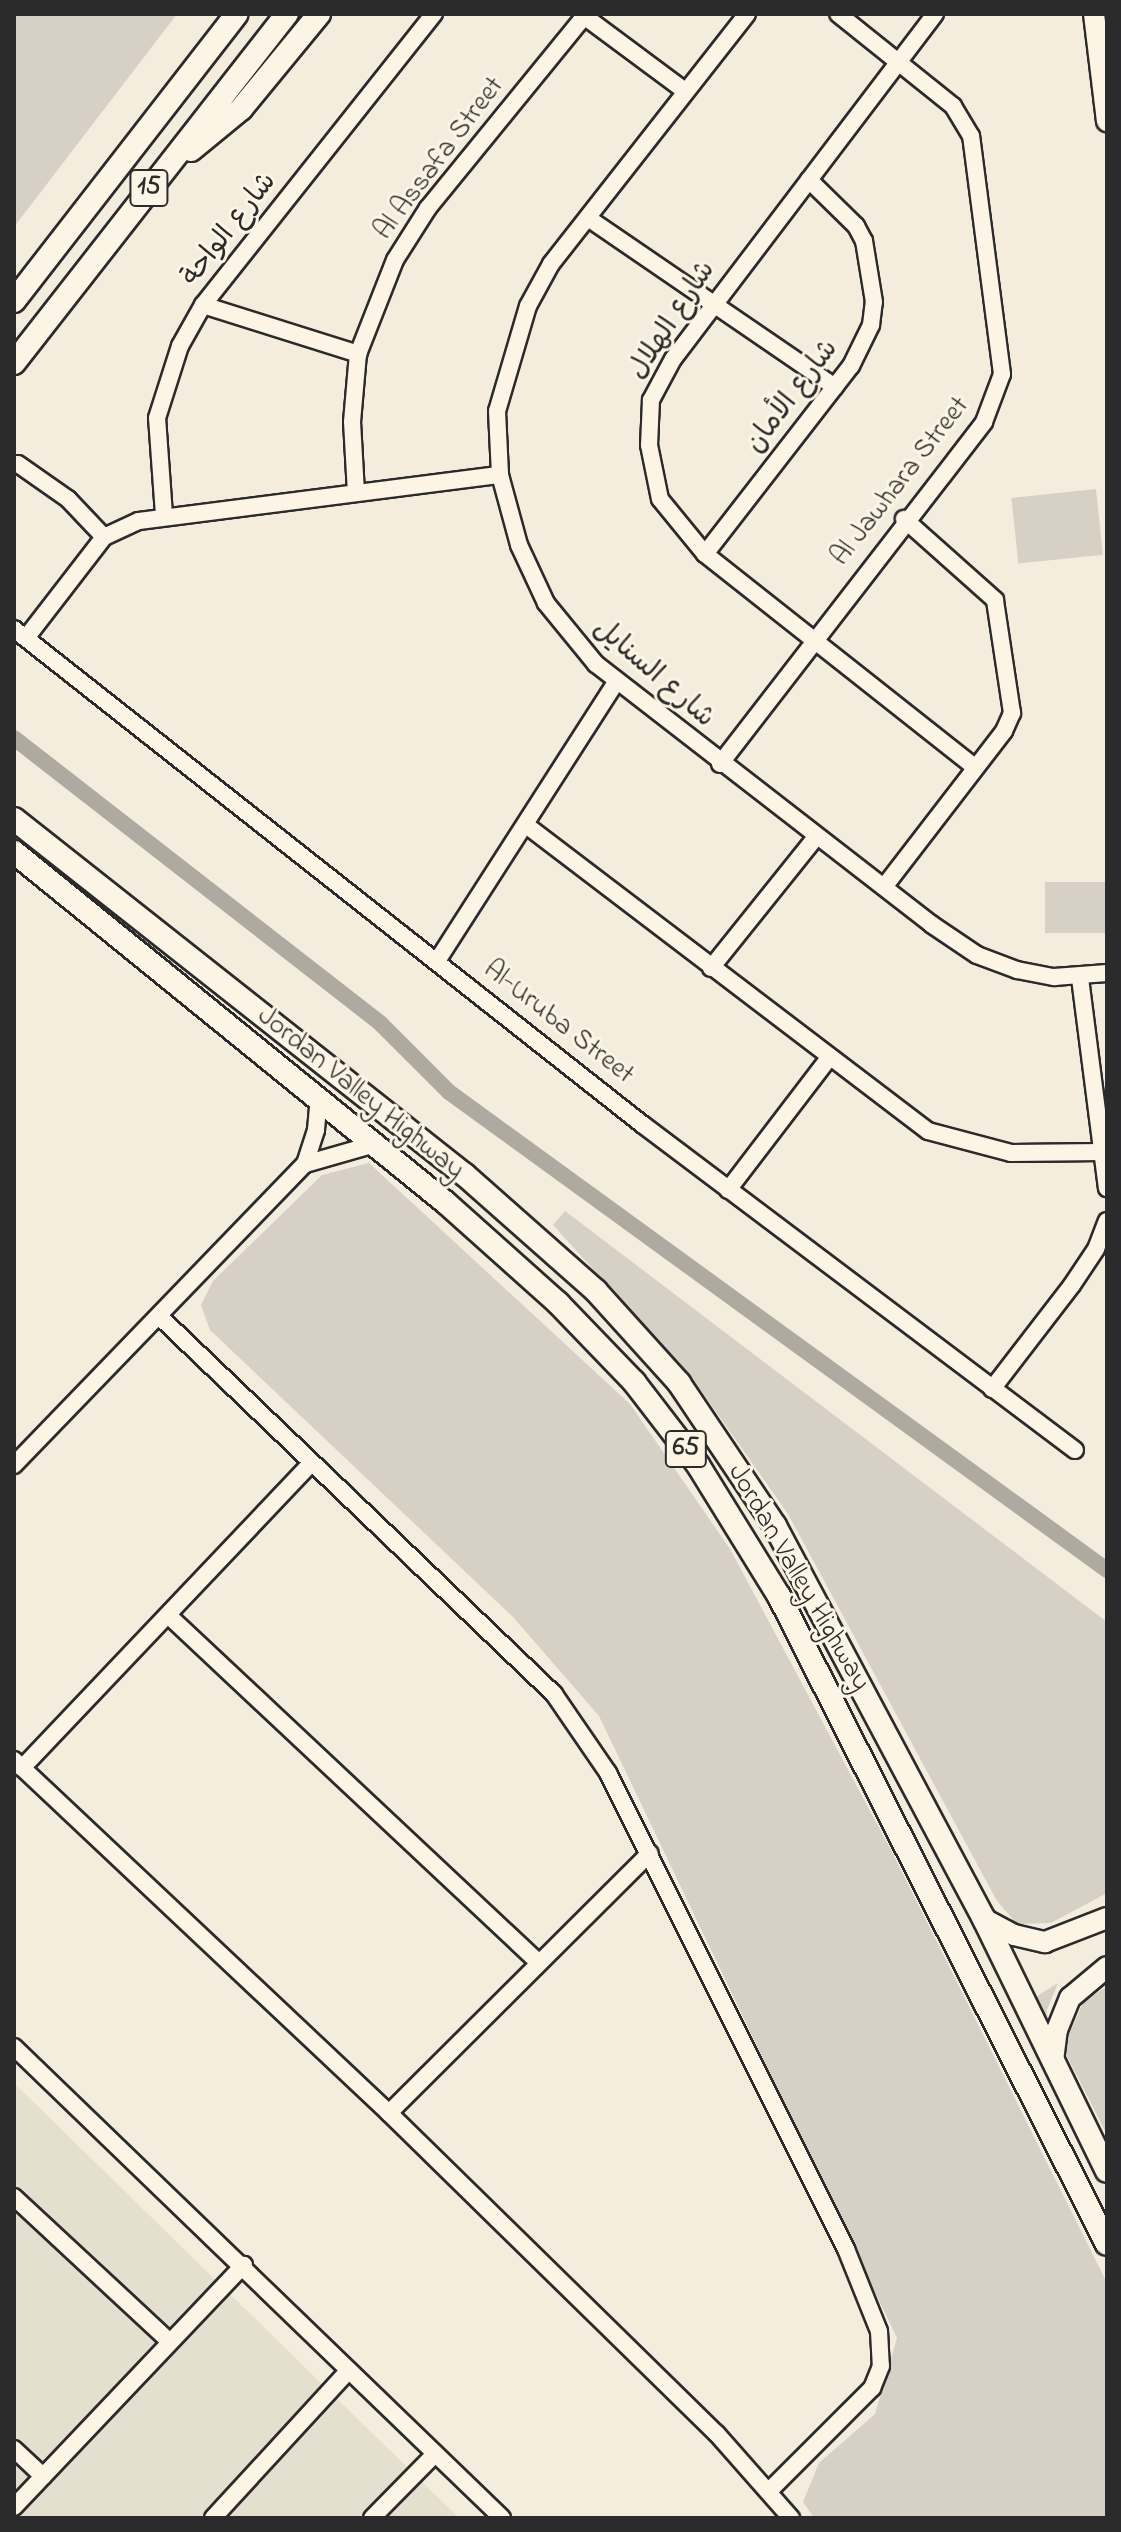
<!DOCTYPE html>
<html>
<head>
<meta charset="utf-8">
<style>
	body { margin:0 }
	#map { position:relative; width:1121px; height:2532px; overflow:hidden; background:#f4edde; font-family:"Indie Flower","Playpen Sans Arabic",sans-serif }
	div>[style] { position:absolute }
	.built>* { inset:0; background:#e5dfd0 }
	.green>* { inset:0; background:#d6d1c4; transform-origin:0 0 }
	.canal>* { height:16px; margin:-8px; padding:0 8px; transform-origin:8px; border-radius:8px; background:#afaaa0 }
	.roads { filter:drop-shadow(2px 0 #2b2b2b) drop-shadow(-2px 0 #2b2b2b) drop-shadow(0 2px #2b2b2b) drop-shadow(0 -2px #2b2b2b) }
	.minor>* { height:16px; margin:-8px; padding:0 8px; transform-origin:8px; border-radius:8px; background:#fcf5e5 }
	.major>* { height:20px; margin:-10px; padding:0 10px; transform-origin:10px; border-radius:10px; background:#fcf5e5 }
	.highway>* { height:22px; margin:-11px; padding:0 11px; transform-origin:11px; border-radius:11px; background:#fcf5e5 }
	span { translate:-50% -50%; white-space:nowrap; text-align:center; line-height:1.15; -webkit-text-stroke:6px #fcf5e5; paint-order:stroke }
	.shield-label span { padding:2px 6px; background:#fcf5e5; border:2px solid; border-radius:6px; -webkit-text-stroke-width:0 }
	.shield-label { font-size:26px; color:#2b2b2b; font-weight:700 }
	.street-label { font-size:28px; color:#2b2b2b }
	.frame { position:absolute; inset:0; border:16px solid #2b2b2b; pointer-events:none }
</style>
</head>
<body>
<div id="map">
	<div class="built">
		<div style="clip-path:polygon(14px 2083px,459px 2518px,14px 2518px)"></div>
	</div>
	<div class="green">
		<div style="clip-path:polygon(14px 14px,177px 14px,14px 227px)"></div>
		<div style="left:1096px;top:489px;width:66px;height:85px;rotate:84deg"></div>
		<div style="left:1107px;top:882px;width:51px;height:62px;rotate:90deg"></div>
		<div style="clip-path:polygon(369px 1163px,630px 1404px,730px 1549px,892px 1852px,1107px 2283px,1107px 2518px,814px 2518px,803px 2502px,819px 2463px,875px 2414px,897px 2338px,599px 1716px,513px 1617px,210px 1330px,201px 1305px,213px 1281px,322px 1175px)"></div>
		<div style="clip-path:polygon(565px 1211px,1107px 1622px,1107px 1893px,1051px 1923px,1017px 1924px,997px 1901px,788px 1514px,693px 1379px,553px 1225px)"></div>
		<div style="clip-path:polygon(1058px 1983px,1047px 2010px,1047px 2022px,1034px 1998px)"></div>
		<div style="clip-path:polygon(1107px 1986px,1107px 2135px,1063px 2048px,1083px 2003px)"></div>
	</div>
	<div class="canal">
		<div style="left:14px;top:738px;width:465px;rotate:37.9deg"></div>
		<div style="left:381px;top:1024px;width:96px;rotate:45deg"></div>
		<div style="left:449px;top:1092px;width:813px;rotate:36deg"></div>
	</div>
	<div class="roads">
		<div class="minor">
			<div style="left:747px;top:14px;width:318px;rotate:128.1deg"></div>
			<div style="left:551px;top:264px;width:48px;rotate:118.7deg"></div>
			<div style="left:528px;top:306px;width:109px;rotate:106.4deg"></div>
			<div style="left:497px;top:411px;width:64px;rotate:87.3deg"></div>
			<div style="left:500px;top:475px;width:73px;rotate:74.8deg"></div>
			<div style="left:519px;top:545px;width:64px;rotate:65deg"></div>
			<div style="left:546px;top:603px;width:79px;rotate:50.7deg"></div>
			<div style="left:596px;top:664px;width:424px;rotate:37.8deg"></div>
			<div style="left:931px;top:924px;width:55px;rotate:34deg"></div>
			<div style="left:977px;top:955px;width:43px;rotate:20.6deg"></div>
			<div style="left:1017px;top:970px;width:38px;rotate:11deg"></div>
			<div style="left:1054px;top:977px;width:53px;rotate:-4.3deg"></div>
			<div style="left:935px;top:14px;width:433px;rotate:127.2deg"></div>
			<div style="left:673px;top:359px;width:47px;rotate:118.2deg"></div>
			<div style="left:651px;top:400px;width:45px;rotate:92.5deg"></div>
			<div style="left:649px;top:445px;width:55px;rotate:78.5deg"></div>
			<div style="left:660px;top:499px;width:71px;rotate:50.7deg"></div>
			<div style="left:705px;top:554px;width:344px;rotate:38.3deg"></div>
			<div style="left:584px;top:16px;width:126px;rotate:36.6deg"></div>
			<div style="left:588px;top:218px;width:299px;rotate:34.4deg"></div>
			<div style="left:203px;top:305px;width:163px;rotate:17.5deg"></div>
			<div style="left:18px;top:464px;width:61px;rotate:35deg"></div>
			<div style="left:68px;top:499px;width:52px;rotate:46.5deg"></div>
			<div style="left:356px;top:493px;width:71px;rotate:-93.2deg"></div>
			<div style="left:352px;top:422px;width:68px;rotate:-85deg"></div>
			<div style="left:358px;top:354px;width:101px;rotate:-68.5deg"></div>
			<div style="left:395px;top:260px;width:62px;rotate:-57.6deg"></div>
			<div style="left:428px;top:208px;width:250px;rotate:-50.8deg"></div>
			<div style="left:164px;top:515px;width:97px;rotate:-94.1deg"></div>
			<div style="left:157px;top:418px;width:76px;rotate:-72.3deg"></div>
			<div style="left:180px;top:346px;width:47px;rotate:-60.7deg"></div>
			<div style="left:203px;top:305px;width:372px;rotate:-51.6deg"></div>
			<div style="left:705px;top:554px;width:238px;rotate:-52.2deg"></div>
			<div style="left:851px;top:366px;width:46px;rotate:-64deg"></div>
			<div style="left:871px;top:325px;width:23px;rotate:-83deg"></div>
			<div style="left:874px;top:302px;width:62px;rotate:-99.3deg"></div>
			<div style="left:864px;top:241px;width:17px;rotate:-118deg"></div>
			<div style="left:856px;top:226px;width:66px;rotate:-135.6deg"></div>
			<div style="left:14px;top:629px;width:800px;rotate:38.25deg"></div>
			<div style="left:642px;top:1124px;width:542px;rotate:36.98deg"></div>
			<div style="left:26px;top:638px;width:128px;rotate:-52.3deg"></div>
			<div style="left:104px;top:537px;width:38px;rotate:-25deg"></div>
			<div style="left:139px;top:521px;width:364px;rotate:-7.3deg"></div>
			<div style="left:720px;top:764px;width:432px;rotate:-52.3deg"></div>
			<div style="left:984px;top:422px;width:51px;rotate:-69.4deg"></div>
			<div style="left:1002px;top:374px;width:240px;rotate:-97.4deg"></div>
			<div style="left:971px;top:136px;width:35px;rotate:-121deg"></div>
			<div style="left:953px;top:106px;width:147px;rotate:-141.3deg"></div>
			<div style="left:526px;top:825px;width:505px;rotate:37.28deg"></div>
			<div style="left:928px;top:1131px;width:86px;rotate:14.8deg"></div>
			<div style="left:1011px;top:1153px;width:92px;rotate:-0.6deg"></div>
			<div style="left:884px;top:887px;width:197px;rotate:-52.4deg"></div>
			<div style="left:1004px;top:731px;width:20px;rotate:-66deg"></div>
			<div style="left:1012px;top:713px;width:114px;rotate:-98.6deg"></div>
			<div style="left:995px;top:600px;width:122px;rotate:-138.3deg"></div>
			<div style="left:437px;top:961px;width:331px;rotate:-57.3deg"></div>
			<div style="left:711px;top:968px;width:168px;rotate:-51.3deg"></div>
			<div style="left:1080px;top:978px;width:212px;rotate:82.7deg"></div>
			<div style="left:305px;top:1164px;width:73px;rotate:-15.9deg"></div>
			<div style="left:728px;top:1190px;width:165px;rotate:-52.6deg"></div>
			<div style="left:159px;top:1316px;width:547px;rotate:43.74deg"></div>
			<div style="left:554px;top:1694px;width:96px;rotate:55.6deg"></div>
			<div style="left:608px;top:1773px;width:532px;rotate:63.43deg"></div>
			<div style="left:846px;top:2249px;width:88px;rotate:68.1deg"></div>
			<div style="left:879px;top:2331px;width:35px;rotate:87deg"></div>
			<div style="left:881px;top:2366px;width:24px;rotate:112deg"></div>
			<div style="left:872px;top:2388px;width:144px;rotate:135deg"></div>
			<div style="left:992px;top:1389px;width:131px;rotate:-52.4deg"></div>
			<div style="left:1072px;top:1285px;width:43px;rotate:-56.3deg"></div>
			<div style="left:1096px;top:1249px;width:30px;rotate:-69deg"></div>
			<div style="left:14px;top:1465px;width:419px;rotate:-46deg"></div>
			<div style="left:305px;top:1164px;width:36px;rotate:-72deg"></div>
			<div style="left:316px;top:1130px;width:32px;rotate:-85deg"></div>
			<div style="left:169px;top:1616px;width:506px;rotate:43.16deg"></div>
			<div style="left:14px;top:1760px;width:515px;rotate:43.27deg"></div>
			<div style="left:389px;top:2113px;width:459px;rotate:44.4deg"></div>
			<div style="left:717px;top:2434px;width:112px;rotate:48.6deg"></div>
			<div style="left:22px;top:1768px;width:420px;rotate:-46.5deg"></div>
			<div style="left:14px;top:2047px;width:678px;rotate:43.98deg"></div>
			<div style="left:389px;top:2113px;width:368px;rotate:-44.9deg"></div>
			<div style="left:14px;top:2197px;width:213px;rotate:42.9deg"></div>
			<div style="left:14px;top:2449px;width:40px;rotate:43deg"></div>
			<div style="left:14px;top:2507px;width:334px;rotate:-46.5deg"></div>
			<div style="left:213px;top:2518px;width:200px;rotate:-47.4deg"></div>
			<div style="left:372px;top:2518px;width:90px;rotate:-45.5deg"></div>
		</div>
		<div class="major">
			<div style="left:1094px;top:14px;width:108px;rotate:83.1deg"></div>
			<div style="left:984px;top:1919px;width:34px;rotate:28deg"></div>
			<div style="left:1014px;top:1935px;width:32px;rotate:13deg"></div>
			<div style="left:1045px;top:1942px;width:66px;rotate:-21.2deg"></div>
			<div style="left:1053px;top:2061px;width:31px;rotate:-83deg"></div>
			<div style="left:1057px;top:2030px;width:35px;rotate:-68deg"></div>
			<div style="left:1070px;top:1998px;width:48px;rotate:-40deg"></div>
		</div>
		<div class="highway">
			<div style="left:191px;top:150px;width:65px;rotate:-39.4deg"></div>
			<div style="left:241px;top:109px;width:123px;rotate:-50.6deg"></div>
			<div style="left:14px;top:301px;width:363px;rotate:-52.2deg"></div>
			<div style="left:14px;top:363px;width:443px;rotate:-52deg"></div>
			<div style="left:14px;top:819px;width:575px;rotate:38.29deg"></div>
			<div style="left:465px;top:1175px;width:175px;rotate:41.5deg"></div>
			<div style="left:596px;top:1291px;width:124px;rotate:47.9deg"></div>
			<div style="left:679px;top:1383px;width:172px;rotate:56.1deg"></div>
			<div style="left:775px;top:1526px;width:445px;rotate:62deg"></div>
			<div style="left:984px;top:1919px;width:280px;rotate:64deg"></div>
			<div style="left:14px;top:852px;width:555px;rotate:39.08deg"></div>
			<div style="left:445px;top:1202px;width:152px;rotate:41.8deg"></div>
			<div style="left:558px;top:1303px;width:110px;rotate:46.1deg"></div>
			<div style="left:634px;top:1382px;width:105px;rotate:52.4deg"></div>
			<div style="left:698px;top:1465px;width:154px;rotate:58.3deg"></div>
			<div style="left:779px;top:1596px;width:726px;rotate:63.15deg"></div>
		</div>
	</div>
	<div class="shield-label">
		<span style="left:149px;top:188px">15</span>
		<span style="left:686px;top:1449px">65</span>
	</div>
	<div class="street-label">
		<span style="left:440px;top:159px;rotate:-53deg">Al Assafa Street</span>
		<span style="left:230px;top:230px;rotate:-52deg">شارع الواحة</span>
		<span style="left:673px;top:321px;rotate:-57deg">شارع الهلال</span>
		<span style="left:793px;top:397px;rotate:-53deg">شارع الأمان</span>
		<span style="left:901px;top:482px;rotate:-52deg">Al Jawhara Street</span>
		<span style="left:653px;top:674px;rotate:41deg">شارع السنايل</span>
		<span style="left:558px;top:1023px;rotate:38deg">Al-Uruba Street</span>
		<span style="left:360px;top:1094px;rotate:39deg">Jordan Valley Highway</span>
		<span style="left:798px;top:1578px;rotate:60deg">Jordan Valley Highway</span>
	</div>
	<div class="frame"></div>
</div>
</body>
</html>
